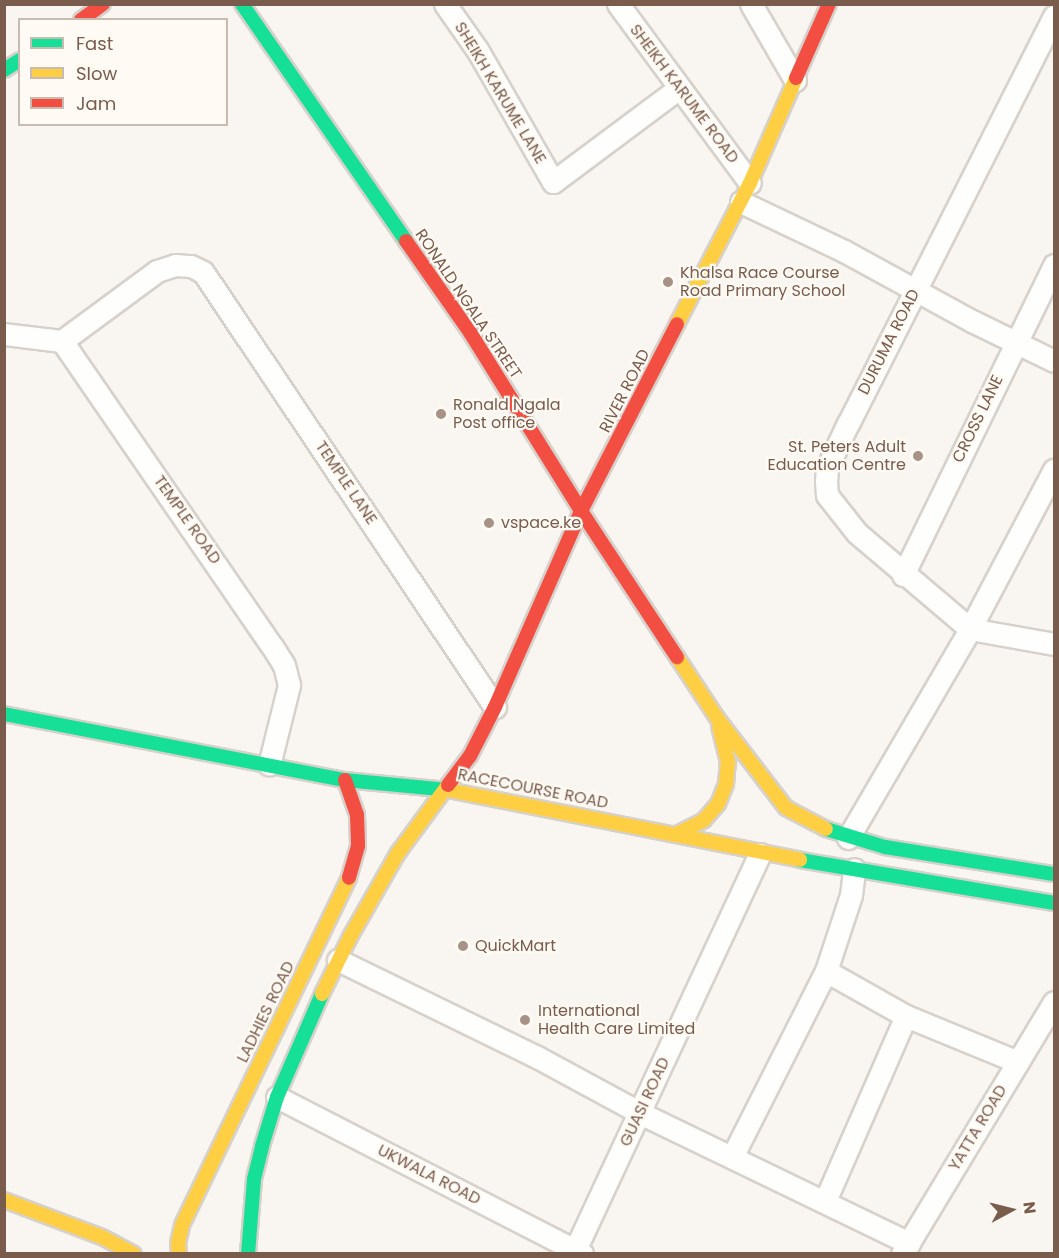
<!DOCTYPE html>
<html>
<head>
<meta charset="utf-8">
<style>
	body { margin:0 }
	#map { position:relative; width:1059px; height:1258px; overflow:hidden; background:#f9f5f0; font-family:Poppins,sans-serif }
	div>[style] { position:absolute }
	.roads { filter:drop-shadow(2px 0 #d7d1cb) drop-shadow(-2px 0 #d7d1cb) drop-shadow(0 2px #d7d1cb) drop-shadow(0 -2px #d7d1cb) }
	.street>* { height:21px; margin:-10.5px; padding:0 10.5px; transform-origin:10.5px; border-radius:10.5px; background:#fefefd }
	.fast>* { height:14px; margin:-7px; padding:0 7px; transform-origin:7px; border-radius:7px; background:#16e098 }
	.slow>* { height:14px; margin:-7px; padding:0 7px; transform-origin:7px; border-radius:7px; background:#ffcf43 }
	.jam>* { height:14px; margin:-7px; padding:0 7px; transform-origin:7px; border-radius:7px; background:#f24e42 }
	.dots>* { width:16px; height:16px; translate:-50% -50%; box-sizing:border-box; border:3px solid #fffaf3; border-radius:50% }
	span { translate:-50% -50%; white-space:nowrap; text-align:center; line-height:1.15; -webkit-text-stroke:4.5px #fffaf3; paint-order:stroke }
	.street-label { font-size:16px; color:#7a5c4d }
	.poi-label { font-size:16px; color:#7a5c4d }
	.left { translate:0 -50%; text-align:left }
	.right { translate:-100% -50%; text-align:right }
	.frame { position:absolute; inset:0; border:6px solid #7a5c4d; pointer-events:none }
	.legend { position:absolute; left:18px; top:18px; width:210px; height:108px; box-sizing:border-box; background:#fffaf3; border:2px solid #cabbb1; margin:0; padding:8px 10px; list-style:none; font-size:18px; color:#7a5c4d }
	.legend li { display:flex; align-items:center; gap:12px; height:30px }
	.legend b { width:30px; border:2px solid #cabbb1 }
	.north { position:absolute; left:981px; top:1180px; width:60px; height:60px; -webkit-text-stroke:4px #fffaf3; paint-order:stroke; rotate:83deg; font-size:16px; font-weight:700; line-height:24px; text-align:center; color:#7a5c4d }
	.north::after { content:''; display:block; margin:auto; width:21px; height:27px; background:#7a5c4d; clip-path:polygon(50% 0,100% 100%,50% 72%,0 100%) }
</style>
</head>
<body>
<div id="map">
	<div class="roads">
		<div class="street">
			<div style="left:445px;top:4px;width:57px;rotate:54.9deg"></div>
			<div style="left:478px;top:51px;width:151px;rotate:60.2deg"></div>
			<div style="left:553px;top:182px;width:157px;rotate:-36.7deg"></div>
			<div style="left:618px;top:4px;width:222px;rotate:53.6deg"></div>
			<div style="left:751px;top:4px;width:88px;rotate:59.9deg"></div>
			<div style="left:1054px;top:16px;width:456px;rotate:116.8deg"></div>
			<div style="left:848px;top:423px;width:50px;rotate:115deg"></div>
			<div style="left:827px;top:468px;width:13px;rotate:94deg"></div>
			<div style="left:826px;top:481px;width:14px;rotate:86deg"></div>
			<div style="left:827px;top:495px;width:48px;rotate:51.7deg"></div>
			<div style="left:857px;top:533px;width:148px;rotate:40.3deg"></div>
			<div style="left:970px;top:629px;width:85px;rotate:10.1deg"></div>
			<div style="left:741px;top:202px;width:114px;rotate:25.4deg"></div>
			<div style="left:844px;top:251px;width:146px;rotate:28.7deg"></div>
			<div style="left:972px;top:321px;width:91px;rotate:26deg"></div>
			<div style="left:4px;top:334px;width:58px;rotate:6.9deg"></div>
			<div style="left:62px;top:341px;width:370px;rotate:55.5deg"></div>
			<div style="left:272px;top:646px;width:22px;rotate:58deg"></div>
			<div style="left:284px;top:665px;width:21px;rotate:76deg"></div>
			<div style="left:289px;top:685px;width:82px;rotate:104deg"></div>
			<div style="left:62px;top:341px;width:118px;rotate:-36.4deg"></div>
			<div style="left:157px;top:271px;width:19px;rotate:-18deg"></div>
			<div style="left:175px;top:265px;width:16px;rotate:4deg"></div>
			<div style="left:191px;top:266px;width:13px;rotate:27deg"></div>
			<div style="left:203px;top:272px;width:524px;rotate:56.13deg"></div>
			<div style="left:903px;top:575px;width:345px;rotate:-64deg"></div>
			<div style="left:848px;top:838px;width:242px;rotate:-59.7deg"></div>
			<div style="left:970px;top:629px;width:180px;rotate:-62.2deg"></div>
			<div style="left:338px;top:960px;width:221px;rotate:26deg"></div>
			<div style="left:537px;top:1057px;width:117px;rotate:28.5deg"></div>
			<div style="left:640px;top:1113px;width:299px;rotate:25.8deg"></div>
			<div style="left:826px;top:971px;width:92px;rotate:29.4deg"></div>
			<div style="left:906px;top:1016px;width:121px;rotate:22.3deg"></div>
			<div style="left:277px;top:1097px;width:343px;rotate:27.2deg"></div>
			<div style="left:732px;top:1157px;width:208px;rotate:-63.2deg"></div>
			<div style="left:826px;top:971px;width:80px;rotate:-71.8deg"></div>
			<div style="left:851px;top:895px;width:26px;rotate:-83deg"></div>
			<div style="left:825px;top:1201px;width:202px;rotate:-66.4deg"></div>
			<div style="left:575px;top:1250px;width:437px;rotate:-65deg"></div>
			<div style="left:902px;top:1254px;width:294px;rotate:-58.9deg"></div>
		</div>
		<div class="fast">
			<div style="left:242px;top:4px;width:288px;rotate:55.3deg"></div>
			<div style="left:4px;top:70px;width:19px;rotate:-32deg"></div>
			<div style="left:4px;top:714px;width:347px;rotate:11deg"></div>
			<div style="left:345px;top:780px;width:103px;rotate:5.5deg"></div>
			<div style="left:826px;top:829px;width:62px;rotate:17deg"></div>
			<div style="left:885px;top:847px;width:171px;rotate:9.1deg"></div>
			<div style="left:800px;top:860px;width:258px;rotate:9.6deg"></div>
			<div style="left:248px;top:1254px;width:75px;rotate:-85.4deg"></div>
			<div style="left:254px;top:1179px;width:34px;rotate:-76deg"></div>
			<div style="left:262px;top:1146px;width:51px;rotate:-73deg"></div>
			<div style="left:277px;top:1097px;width:112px;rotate:-66.4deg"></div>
		</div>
		<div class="slow">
			<div style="left:677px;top:324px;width:159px;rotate:-62.6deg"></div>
			<div style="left:750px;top:183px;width:115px;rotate:-66.3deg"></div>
			<div style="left:677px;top:657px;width:73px;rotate:56.7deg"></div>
			<div style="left:717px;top:718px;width:113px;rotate:52.5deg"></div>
			<div style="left:786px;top:808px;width:45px;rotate:27.7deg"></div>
			<div style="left:448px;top:790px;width:359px;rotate:11.2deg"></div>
			<div style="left:677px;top:834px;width:30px;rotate:-27deg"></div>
			<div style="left:704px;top:820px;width:21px;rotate:-49deg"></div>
			<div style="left:718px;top:804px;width:22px;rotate:-68deg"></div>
			<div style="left:726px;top:784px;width:22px;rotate:-85deg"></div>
			<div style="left:728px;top:762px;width:36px;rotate:-104deg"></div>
			<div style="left:322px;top:994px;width:64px;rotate:-63.8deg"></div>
			<div style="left:350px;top:937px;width:97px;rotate:-60.3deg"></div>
			<div style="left:398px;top:853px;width:84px;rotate:-53.7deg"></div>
			<div style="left:4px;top:1200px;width:105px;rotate:20.7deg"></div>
			<div style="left:102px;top:1237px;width:36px;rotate:28deg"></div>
			<div style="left:179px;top:1254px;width:11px;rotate:-95deg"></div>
			<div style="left:178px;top:1243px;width:18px;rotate:-77deg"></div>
			<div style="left:182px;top:1225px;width:385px;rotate:-64.3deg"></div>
		</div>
		<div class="jam">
			<div style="left:81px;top:20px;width:27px;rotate:-36deg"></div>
			<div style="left:796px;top:78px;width:81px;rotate:-66deg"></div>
			<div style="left:406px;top:241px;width:113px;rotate:55deg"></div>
			<div style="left:471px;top:334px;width:208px;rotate:58.1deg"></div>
			<div style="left:581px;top:511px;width:175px;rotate:56.7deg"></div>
			<div style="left:345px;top:780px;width:37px;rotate:71deg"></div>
			<div style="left:357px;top:815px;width:31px;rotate:88deg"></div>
			<div style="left:358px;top:846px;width:33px;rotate:106deg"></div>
			<div style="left:448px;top:785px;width:36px;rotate:-53deg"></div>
			<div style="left:470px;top:756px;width:55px;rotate:-63deg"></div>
			<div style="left:495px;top:707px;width:214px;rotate:-66.3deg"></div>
			<div style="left:581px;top:511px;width:210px;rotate:-62.8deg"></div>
		</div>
	</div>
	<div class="dots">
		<div style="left:668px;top:282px;background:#a69286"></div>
		<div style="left:441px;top:414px;background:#a69286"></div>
		<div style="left:918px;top:456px;background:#a69286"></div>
		<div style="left:489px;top:523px;background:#a69286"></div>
		<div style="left:463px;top:946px;background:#a69286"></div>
		<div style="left:525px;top:1020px;background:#a69286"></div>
	</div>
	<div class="street-label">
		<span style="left:500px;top:93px;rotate:59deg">SHEIKH KARUME LANE</span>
		<span style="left:684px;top:94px;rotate:53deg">SHEIKH KARUME ROAD</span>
		<span style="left:468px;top:304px;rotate:56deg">RONALD NGALA STREET</span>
		<span style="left:889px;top:342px;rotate:-63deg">DURUMA ROAD</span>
		<span style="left:625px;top:391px;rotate:-63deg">RIVER ROAD</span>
		<span style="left:978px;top:419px;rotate:-64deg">CROSS LANE</span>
		<span style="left:346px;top:483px;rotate:56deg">TEMPLE LANE</span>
		<span style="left:187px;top:520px;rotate:55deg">TEMPLE ROAD</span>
		<span style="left:533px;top:789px;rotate:11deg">RACECOURSE ROAD</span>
		<span style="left:266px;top:1012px;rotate:-64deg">LADHIES ROAD</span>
		<span style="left:645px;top:1102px;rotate:-65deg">GUASI ROAD</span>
		<span style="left:978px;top:1128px;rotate:-59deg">YATTA ROAD</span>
		<span style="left:429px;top:1175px;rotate:27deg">UKWALA ROAD</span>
	</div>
	<div class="poi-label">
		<span class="left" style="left:680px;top:282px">Khalsa Race Course<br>Road Primary School</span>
		<span class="left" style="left:453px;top:414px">Ronald Ngala<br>Post office</span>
		<span class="right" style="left:906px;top:456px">St. Peters Adult<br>Education Centre</span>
		<span class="left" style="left:501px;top:523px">vspace.ke</span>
		<span class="left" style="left:475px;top:946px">QuickMart</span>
		<span class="left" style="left:538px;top:1020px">International<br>Health Care Limited</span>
	</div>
	<div class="frame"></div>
	<ul class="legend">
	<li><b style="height:8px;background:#16e098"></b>Fast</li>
	<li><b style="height:8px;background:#ffcf43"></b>Slow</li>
	<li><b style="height:8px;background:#f24e42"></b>Jam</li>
	</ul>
	<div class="north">N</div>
</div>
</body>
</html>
